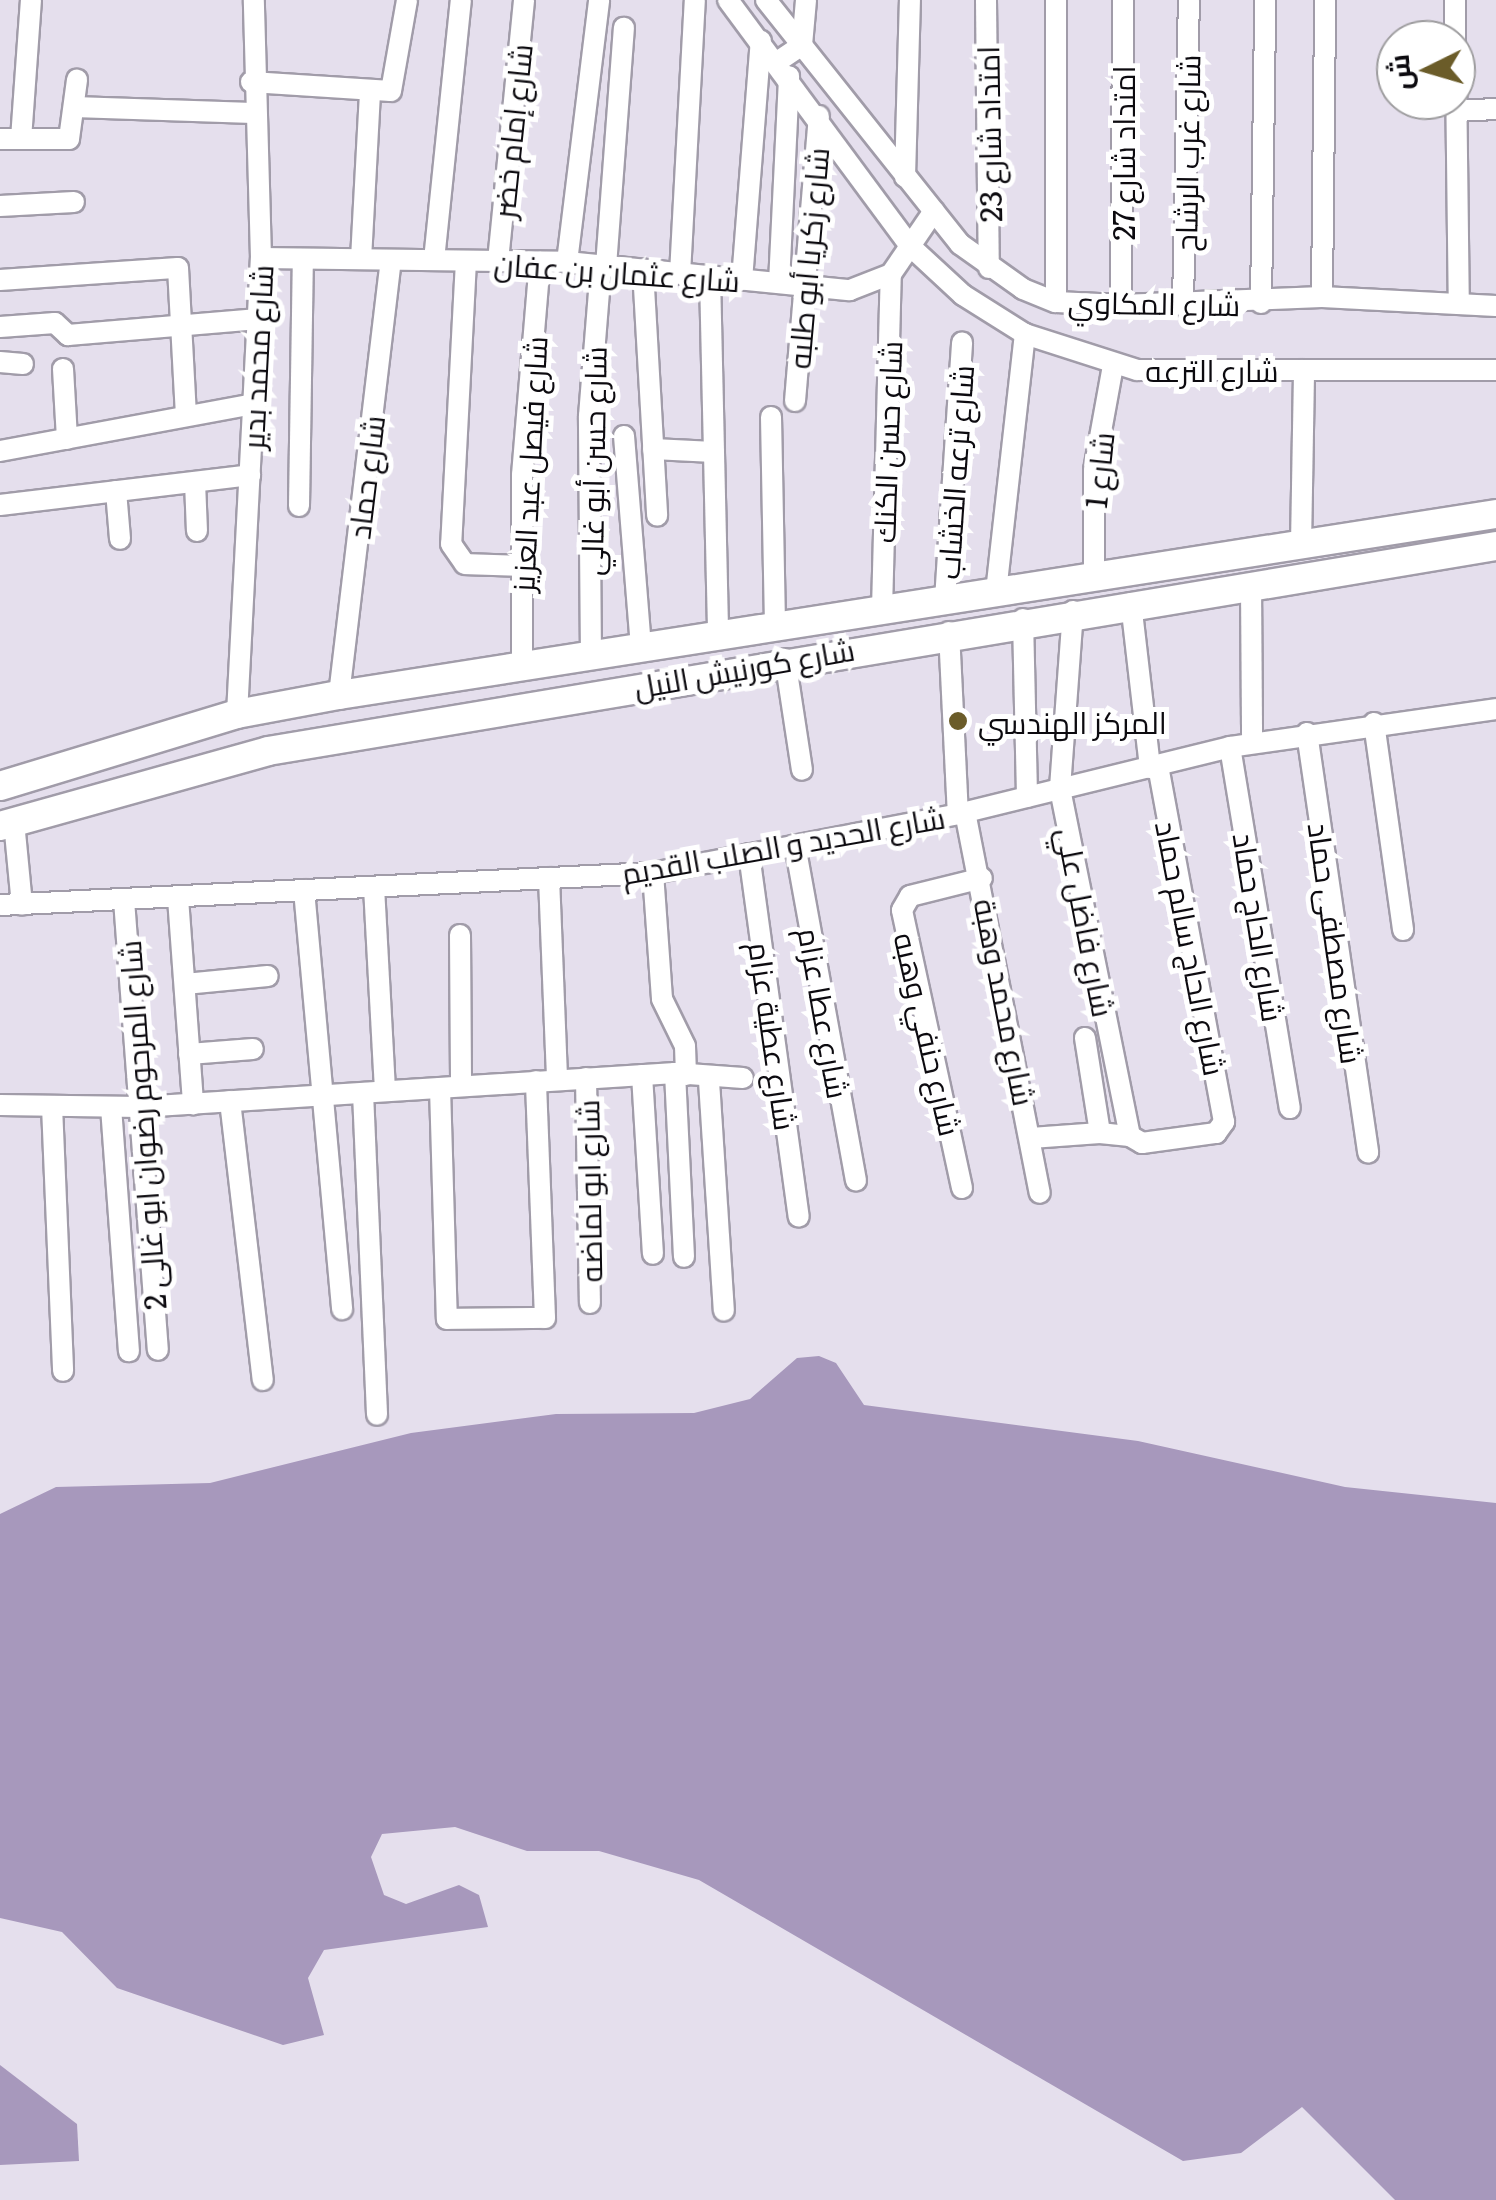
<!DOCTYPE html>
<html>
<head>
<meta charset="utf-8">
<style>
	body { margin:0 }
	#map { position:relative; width:1496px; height:2200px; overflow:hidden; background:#e5dfed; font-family:Literata,Cairo,serif }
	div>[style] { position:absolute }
	.water>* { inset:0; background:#a798bc }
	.roads { filter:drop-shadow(2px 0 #a19ca9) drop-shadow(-2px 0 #a19ca9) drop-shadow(0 2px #a19ca9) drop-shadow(0 -2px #a19ca9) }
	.minor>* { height:20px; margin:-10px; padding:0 10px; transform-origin:10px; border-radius:10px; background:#fff }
	.highway>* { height:28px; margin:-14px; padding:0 14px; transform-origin:14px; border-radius:14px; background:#fff }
	.dots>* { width:28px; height:28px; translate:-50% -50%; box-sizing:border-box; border:5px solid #fff; border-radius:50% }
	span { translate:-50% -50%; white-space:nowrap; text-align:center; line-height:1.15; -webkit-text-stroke:10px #fff; paint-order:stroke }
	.street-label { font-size:30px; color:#0c0a0f }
	.poi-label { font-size:30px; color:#0c0a0f }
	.left { translate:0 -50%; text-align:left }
	.north { position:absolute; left:1376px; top:20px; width:100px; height:100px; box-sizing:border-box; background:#fff; border:2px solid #9e9d9f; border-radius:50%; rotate:265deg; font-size:28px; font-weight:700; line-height:40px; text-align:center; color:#0c0a0f }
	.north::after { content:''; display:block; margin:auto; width:35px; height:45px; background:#6b5c29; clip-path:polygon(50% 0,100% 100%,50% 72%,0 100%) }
</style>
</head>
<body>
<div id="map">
	<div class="water">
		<div style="clip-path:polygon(819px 1356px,836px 1363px,864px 1405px,1138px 1441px,1345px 1487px,1496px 1503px,1496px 2200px,1395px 2200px,1302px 2107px,1241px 2153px,1183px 2161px,699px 1880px,599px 1851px,527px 1851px,455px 1827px,382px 1834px,371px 1857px,384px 1895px,406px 1904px,459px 1885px,479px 1895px,488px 1927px,324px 1950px,308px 1978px,324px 2035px,283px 2045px,117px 1988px,62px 1932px,0 1918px,0 1514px,56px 1487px,210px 1483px,411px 1433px,556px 1414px,694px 1413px,750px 1399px,797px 1358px)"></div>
		<div style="clip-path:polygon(0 2065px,77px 2124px,79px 2161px,0 2165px)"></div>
	</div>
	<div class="roads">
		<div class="minor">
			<div style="left:728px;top:0;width:306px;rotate:53.5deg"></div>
			<div style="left:910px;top:246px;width:72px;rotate:42.8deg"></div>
			<div style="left:963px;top:295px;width:73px;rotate:32.2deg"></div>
			<div style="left:1025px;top:334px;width:118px;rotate:17.8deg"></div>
			<div style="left:1137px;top:370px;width:359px"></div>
			<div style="left:766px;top:0;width:312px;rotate:51.5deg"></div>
			<div style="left:960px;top:244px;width:77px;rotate:35.5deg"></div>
			<div style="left:1023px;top:289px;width:35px;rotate:22deg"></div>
			<div style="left:1056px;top:302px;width:65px;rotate:2.6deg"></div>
			<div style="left:1121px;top:305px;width:201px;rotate:-2.3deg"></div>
			<div style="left:1322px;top:297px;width:174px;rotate:3deg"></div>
			<div style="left:986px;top:0;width:268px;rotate:89.4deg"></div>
			<div style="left:1056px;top:0;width:302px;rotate:90deg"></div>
			<div style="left:1455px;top:0;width:40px;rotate:90deg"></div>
			<div style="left:777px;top:62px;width:30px;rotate:-34deg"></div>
			<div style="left:802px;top:45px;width:45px;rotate:-84.9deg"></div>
			<div style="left:1456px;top:74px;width:230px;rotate:89.3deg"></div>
			<div style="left:251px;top:82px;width:140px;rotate:3.7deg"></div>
			<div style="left:391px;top:91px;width:92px;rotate:-80deg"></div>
			<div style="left:74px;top:107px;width:179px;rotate:1.9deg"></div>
			<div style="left:1457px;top:111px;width:39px;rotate:-3deg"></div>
			<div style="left:0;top:139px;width:69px"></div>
			<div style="left:69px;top:139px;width:60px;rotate:-82.3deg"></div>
			<div style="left:21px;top:139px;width:139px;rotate:-85.9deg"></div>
			<div style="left:905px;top:177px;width:177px;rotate:-88.4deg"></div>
			<div style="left:0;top:206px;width:74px;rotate:-3.1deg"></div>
			<div style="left:261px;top:258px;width:306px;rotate:0.7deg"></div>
			<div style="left:567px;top:262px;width:284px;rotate:5.7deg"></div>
			<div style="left:850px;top:290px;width:44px;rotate:-21.3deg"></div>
			<div style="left:891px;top:274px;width:76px;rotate:-55.7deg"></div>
			<div style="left:361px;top:259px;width:167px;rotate:-86.9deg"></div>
			<div style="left:434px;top:260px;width:261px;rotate:-84.1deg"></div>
			<div style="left:466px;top:261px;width:283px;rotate:93deg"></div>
			<div style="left:451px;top:544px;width:24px;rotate:55deg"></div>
			<div style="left:465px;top:564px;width:57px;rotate:2deg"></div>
			<div style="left:498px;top:261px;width:262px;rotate:-84.3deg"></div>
			<div style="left:567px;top:262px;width:264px;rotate:-83deg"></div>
			<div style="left:606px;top:266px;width:239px;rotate:-85.7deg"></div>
			<div style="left:643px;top:270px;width:246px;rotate:86.7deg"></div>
			<div style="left:680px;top:274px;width:274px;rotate:-86.9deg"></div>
			<div style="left:710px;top:276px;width:360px;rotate:88.7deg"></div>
			<div style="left:0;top:280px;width:178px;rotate:-3.9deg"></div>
			<div style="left:178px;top:268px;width:148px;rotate:86.9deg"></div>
			<div style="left:742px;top:280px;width:240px;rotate:-85.5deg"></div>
			<div style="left:779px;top:283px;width:207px;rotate:-87.2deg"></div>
			<div style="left:1322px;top:297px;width:297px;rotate:-89.4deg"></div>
			<div style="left:1261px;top:303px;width:303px;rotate:-89.2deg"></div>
			<div style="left:1121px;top:305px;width:305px;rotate:-89.6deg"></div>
			<div style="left:1183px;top:306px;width:306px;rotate:-88.9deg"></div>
			<div style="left:0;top:327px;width:55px;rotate:-4.2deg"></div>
			<div style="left:55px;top:323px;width:18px;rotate:43deg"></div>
			<div style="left:68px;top:335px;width:191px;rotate:-4.8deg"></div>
			<div style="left:0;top:362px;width:23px;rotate:5deg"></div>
			<div style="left:63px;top:369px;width:70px;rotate:86.7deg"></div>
			<div style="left:795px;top:401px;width:286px;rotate:-85.2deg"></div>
			<div style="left:771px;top:417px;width:210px;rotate:88.9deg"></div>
			<div style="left:624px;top:436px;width:213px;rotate:85.4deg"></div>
			<div style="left:653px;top:449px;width:61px;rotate:2.8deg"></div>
			<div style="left:0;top:451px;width:258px;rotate:-10.5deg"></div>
			<div style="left:195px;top:482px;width:49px;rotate:87.7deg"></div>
			<div style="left:116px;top:491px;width:48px;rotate:85.2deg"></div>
			<div style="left:0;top:505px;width:252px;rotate:-6.8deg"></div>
			<div style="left:299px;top:506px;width:247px;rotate:-89.1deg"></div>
			<div style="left:1301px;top:545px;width:175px;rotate:-89deg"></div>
			<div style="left:1094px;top:577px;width:107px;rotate:-90deg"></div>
			<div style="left:1094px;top:470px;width:107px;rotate:-79.7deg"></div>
			<div style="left:1251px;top:585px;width:158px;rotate:89.6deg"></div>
			<div style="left:996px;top:592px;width:260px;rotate:-83.6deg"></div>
			<div style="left:945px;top:600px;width:258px;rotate:-86.2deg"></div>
			<div style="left:1131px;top:603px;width:166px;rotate:83.4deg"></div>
			<div style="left:882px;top:610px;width:336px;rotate:-88.5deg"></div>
			<div style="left:1073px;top:611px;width:178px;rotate:94.2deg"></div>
			<div style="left:1060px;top:789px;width:354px;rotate:78.6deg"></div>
			<div style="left:1130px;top:1136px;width:14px;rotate:30deg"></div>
			<div style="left:1142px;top:1143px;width:75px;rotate:-7.7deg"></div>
			<div style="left:1216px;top:1133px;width:14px;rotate:-54deg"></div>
			<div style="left:1224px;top:1122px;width:363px;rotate:-100.5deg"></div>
			<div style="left:1023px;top:619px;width:178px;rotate:88.7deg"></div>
			<div style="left:949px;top:632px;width:182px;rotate:87.2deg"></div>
			<div style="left:591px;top:657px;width:241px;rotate:-90.5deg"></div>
			<div style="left:589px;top:416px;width:150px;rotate:-85.4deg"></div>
			<div style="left:785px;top:659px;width:112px;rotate:81.3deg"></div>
			<div style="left:522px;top:667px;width:192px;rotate:-90deg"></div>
			<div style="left:522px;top:475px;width:214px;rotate:-85.2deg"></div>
			<div style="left:339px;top:695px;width:438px;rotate:-83.2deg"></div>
			<div style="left:237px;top:714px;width:457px;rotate:-87deg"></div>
			<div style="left:261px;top:258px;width:258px;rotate:-91.6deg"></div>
			<div style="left:1374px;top:723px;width:209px;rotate:82deg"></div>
			<div style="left:1307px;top:733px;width:424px;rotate:81.7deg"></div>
			<div style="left:1230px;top:747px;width:366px;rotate:80.6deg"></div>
			<div style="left:965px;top:812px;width:388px;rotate:78.9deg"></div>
			<div style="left:14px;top:822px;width:83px;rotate:84.5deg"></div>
			<div style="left:795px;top:845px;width:341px;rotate:79.7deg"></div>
			<div style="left:749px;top:854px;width:366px;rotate:82.2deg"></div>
			<div style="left:653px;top:873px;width:126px;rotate:85.9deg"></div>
			<div style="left:662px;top:999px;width:52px;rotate:63.9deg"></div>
			<div style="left:685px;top:1046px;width:29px;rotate:88deg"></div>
			<div style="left:549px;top:878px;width:202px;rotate:87.7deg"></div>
			<div style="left:374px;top:887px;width:204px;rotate:86.9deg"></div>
			<div style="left:304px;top:890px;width:421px;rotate:84.8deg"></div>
			<div style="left:178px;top:898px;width:207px;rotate:85.8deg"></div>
			<div style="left:124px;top:900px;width:451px;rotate:85.7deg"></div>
			<div style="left:0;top:905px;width:654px;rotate:-2.81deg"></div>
			<div style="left:653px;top:873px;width:311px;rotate:-10.9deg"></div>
			<div style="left:958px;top:814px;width:280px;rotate:-13.8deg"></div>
			<div style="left:1230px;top:747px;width:269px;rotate:-8.1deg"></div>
			<div style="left:460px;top:935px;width:151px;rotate:89.6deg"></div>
			<div style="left:185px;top:984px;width:83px;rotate:-5.5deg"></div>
			<div style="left:1085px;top:1038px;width:96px;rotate:81deg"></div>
			<div style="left:1100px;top:1133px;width:30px;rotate:6deg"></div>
			<div style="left:189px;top:1054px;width:64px;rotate:-4.5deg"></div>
			<div style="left:675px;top:1073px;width:184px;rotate:87.2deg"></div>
			<div style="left:642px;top:1075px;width:179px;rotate:86.5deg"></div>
			<div style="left:586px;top:1078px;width:225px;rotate:89deg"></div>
			<div style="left:709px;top:1081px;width:230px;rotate:86.3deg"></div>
			<div style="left:440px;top:1088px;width:231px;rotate:88.3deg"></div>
			<div style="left:447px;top:1319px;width:98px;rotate:-0.6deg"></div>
			<div style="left:545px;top:1318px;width:237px;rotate:-92.2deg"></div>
			<div style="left:363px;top:1093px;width:322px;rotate:87.5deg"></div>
			<div style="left:230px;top:1101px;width:281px;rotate:83.3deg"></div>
			<div style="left:0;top:1105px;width:140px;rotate:0.8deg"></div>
			<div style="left:140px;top:1107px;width:536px;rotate:-3.64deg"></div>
			<div style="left:675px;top:1073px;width:68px;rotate:4.2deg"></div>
			<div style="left:52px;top:1106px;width:265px;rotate:87.6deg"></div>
			<div style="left:111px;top:1107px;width:245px;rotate:85.8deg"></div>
			<div style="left:1031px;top:1138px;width:69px;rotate:-4.1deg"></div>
			<div style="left:962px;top:1188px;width:284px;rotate:-102.2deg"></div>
			<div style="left:902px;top:910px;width:16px;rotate:-60deg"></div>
			<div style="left:910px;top:896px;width:74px;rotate:-14deg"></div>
		</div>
		<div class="highway">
			<div style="left:0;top:786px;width:248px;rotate:-16.9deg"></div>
			<div style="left:237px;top:714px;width:104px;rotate:-10.6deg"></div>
			<div style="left:339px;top:695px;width:1171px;rotate:-8.89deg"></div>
			<div style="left:0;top:826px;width:278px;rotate:-15.6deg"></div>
			<div style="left:268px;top:751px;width:1245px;rotate:-9.48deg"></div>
		</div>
	</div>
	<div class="dots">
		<div style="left:958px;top:721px;background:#6b5c29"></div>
	</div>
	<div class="street-label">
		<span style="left:511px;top:131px;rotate:-84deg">شارع إمام خضر</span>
		<span style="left:988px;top:134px;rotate:-91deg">امتداد شارع 23</span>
		<span style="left:1122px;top:153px;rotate:-90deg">امتداد شارع 27</span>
		<span style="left:1186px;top:153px;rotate:-89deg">شارع غرب الرشاح</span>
		<span style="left:807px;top:258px;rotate:-85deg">شارع زكريا أبو طلبه</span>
		<span style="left:617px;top:271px;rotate:4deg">شارع عثمان بن عفان</span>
		<span style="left:1154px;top:302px;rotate:1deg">شارع المكاوي</span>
		<span style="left:256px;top:357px;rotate:-87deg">شارع محمد بدير</span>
		<span style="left:1212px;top:369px">شارع الترعه</span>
		<span style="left:886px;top:442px;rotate:-88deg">شارع حسن الكنك</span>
		<span style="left:592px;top:461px;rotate:-89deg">شارع حسن أبو غالي</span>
		<span style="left:528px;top:464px;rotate:-87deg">شارع فيصل عبد العزيز</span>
		<span style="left:1098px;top:470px;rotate:-84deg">شارع 1</span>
		<span style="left:954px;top:472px;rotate:-86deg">شارع ترعه الخشاب</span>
		<span style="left:365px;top:477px;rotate:-83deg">شارع حماد</span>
		<span style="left:744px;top:667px;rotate:-10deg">شارع كورنيش النيل</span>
		<span style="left:783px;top:844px;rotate:-10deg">شارع الحديد و الصلب القديم</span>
		<span style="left:1087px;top:922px;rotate:79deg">شارع فاضل علي</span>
		<span style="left:1260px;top:927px;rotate:81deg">شارع الحاج حماد</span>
		<span style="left:1337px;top:943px;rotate:82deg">شارع مصطفى حماد</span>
		<span style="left:1192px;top:948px;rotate:79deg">شارع الحاج سالم حماد</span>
		<span style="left:1006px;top:1002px;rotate:79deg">شارع محمد وهبة</span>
		<span style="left:825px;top:1013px;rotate:80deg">شارع عطا عزام</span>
		<span style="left:929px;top:1034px;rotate:77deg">شارع حنفي وهبه</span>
		<span style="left:774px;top:1036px;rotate:82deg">شارع عطية عزام</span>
		<span style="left:141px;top:1125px;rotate:-94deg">شارع المرحوم رضوان ابو غالى 2</span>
		<span style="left:588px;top:1191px;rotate:-91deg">شارع ابو لماضه</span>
	</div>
	<div class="poi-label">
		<span class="left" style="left:978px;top:721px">المركز الهندسي</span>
	</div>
	<div class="north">ش</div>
</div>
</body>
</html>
